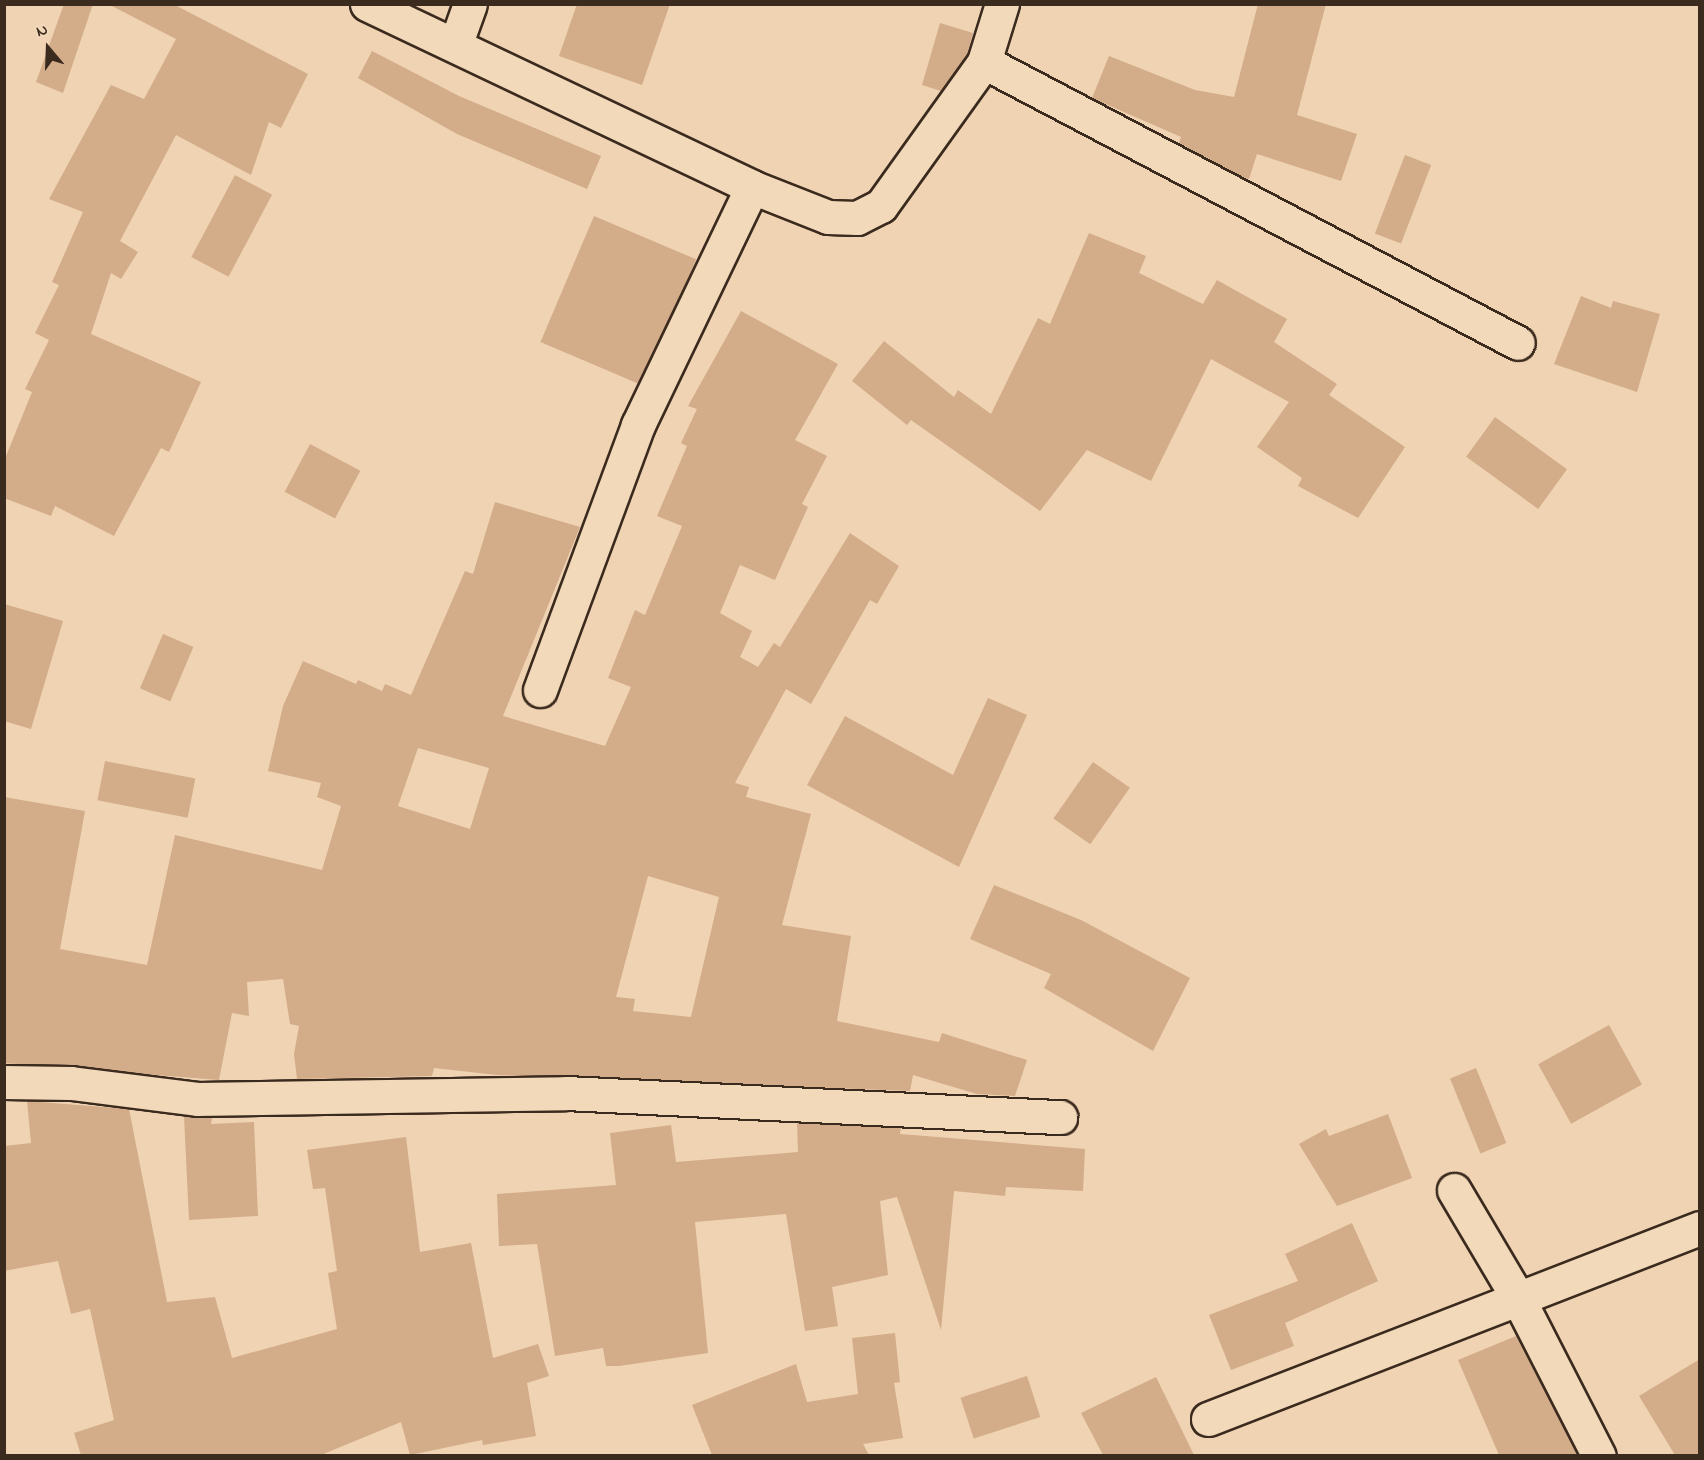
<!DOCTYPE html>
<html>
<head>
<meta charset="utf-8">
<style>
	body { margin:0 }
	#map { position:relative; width:1704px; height:1460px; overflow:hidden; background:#efd3b3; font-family:"Indie Flower",sans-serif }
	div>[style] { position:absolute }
	.building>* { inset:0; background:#d3ac89; transform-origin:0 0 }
	.roads { filter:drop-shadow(2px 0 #3b2a1e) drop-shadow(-2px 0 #3b2a1e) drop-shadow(0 2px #3b2a1e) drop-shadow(0 -2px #3b2a1e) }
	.minor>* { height:33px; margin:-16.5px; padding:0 16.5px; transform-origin:16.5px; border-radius:16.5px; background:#f2d9ba }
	span { translate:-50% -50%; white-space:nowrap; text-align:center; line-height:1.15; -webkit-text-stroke:4.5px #f2d9ba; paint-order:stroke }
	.frame { position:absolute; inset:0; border:6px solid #3b2a1e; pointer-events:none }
	.north { position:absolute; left:18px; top:18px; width:60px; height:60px; -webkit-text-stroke:4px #f2d9ba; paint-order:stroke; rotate:341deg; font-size:16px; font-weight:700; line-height:24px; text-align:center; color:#3b2a1e }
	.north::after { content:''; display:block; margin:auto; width:21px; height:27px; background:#3b2a1e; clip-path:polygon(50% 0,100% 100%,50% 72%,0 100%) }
</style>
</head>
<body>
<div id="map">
	<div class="building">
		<div style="clip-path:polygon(64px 4px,93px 4px,63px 93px,36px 82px)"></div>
		<div style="clip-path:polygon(108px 4px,173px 4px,308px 74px,281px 128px,269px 122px,251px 175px,176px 135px,120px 241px,138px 252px,121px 279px,111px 273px,91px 334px,201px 382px,169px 452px,161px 448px,114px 536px,55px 506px,51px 516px,4px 498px,4px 461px,32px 392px,25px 389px,49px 340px,35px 333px,59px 285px,52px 282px,83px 212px,49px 199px,111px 85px,144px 99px,176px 39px)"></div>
		<div style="clip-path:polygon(577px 4px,670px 4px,642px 85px,559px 56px)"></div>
		<div style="clip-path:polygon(1258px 4px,1326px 4px,1297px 115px,1357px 134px,1341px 181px,1257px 154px,1249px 179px,1245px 178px,1179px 143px,1181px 137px,1092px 98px,1109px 56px,1195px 90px,1234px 97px)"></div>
		<div style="clip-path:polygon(940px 23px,973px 33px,967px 54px,941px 91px,922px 85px)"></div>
		<div style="clip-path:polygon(372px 51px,459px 96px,601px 156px,587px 189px,457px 134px,358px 78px)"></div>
		<div style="left:1405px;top:155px;width:28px;height:84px;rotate:21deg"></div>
		<div style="left:235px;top:175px;width:42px;height:93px;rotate:28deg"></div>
		<div style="left:594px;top:216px;width:111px;height:137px;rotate:23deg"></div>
		<div style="clip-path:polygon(1089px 233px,1146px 256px,1139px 273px,1203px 304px,1217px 280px,1287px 319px,1274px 342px,1337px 384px,1329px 395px,1405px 447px,1358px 518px,1298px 486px,1302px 478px,1257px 447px,1289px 402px,1211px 359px,1151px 481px,1087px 450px,1040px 511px,911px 420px,907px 425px,852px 381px,884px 341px,954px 397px,958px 390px,991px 414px,1038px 318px,1050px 324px)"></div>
		<div style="clip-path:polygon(1581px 296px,1611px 308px,1613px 301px,1660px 314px,1637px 392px,1554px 364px)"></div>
		<div style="clip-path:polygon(evenodd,741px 311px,838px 364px,795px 440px,827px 456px,802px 504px,808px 507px,775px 580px,740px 565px,720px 613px,752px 631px,740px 657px,758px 667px,774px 643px,780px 647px,850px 533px,899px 566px,877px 604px,870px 600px,811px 704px,786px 689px,735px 783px,749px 787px,746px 797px,811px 814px,782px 925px,851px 936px,837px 1021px,939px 1042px,942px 1033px,1027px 1060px,1015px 1096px,977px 1094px,913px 1075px,910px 1091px,497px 1075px,434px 1068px,432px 1076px,297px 1079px,294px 1054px,299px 1026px,290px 1024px,283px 979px,247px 982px,249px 1016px,232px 1013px,219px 1080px,4px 1063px,4px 797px,85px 811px,60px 949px,147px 965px,175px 835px,322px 870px,341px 806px,317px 797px,321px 783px,268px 771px,283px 706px,303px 661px,356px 684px,358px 680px,382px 691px,385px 684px,411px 695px,465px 571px,473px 574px,495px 502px,580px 527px,503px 716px,605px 746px,631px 687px,608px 678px,635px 610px,645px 615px,682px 526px,657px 516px,687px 446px,681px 443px,697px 409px,688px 406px,741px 311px,418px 748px,489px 768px,470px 829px,398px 806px,418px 748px,741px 311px,648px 876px,719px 897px,691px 1017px,633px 1011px,635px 999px,616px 997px,648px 876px)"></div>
		<div style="left:1495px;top:417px;width:89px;height:49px;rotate:36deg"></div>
		<div style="left:310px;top:444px;width:57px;height:54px;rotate:28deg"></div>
		<div style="clip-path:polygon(4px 604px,63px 621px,31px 729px,4px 721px)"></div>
		<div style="left:163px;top:634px;width:33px;height:59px;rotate:23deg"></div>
		<div style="clip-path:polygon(988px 698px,1027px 715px,959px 867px,807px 785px,845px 716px,953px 775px)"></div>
		<div style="left:105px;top:761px;width:92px;height:40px;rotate:11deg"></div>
		<div style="left:1093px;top:762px;width:45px;height:69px;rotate:35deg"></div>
		<div style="clip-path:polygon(994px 885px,1081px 920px,1190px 978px,1153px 1051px,1044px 988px,1051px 974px,970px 939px)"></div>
		<div style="left:1609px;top:1025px;width:68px;height:81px;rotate:61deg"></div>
		<div style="left:1476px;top:1068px;width:81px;height:28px;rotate:68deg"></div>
		<div style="clip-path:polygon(27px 1101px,129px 1109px,167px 1302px,215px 1297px,232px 1358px,337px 1329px,328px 1273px,337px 1271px,325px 1188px,313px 1189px,307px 1150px,406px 1137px,420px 1252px,471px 1243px,493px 1358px,538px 1344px,549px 1376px,527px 1383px,536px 1436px,483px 1445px,482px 1440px,410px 1455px,401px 1422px,321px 1455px,81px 1455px,74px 1433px,114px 1420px,90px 1309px,71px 1314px,58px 1261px,4px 1271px,4px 1146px,31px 1143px)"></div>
		<div style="clip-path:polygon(1388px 1114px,1412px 1178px,1337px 1206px,1299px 1144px,1326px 1129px,1329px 1136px)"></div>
		<div style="clip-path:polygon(184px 1116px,212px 1118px,211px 1124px,254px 1122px,258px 1216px,189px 1220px)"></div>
		<div style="clip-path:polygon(797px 1123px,901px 1128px,900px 1134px,1085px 1149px,1083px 1191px,1006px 1187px,1005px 1196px,954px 1191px,941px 1330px,897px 1197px,880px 1201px,888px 1275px,832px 1287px,838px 1326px,805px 1331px,786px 1214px,695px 1222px,708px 1353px,619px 1366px,606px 1366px,603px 1348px,555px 1356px,537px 1244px,499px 1246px,497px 1194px,616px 1185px,610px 1133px,671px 1125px,676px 1162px,798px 1152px)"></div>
		<div style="clip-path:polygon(1352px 1223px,1378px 1281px,1285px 1323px,1294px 1346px,1231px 1370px,1209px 1315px,1298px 1281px,1285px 1254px)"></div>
		<div style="clip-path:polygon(895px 1333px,900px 1382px,894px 1383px,903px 1438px,863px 1444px,869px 1455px,712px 1455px,692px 1405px,796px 1364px,807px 1402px,858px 1394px,852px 1338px)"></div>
		<div style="clip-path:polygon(1516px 1336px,1578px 1455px,1499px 1455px,1458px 1360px)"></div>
		<div style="clip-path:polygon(1700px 1359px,1700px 1455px,1675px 1455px,1639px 1396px)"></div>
		<div style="left:1027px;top:1376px;width:43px;height:70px;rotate:72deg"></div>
		<div style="clip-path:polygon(1156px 1377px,1194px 1455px,1103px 1455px,1081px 1413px)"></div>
	</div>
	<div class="roads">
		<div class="minor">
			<div style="left:367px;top:4px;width:426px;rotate:25.4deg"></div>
			<div style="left:456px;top:43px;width:41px;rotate:-70.3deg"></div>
			<div style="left:984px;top:62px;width:603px;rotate:27.75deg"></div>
			<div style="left:540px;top:690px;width:283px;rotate:-69.7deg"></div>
			<div style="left:638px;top:425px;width:264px;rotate:-64.4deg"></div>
			<div style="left:752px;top:187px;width:82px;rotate:21.5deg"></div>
			<div style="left:828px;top:217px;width:29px;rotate:2deg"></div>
			<div style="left:857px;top:218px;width:27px;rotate:-27deg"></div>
			<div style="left:881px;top:206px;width:177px;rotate:-54.4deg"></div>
			<div style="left:984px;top:62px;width:61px;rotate:-72.8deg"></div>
			<div style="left:4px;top:1082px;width:67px;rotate:0.9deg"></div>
			<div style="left:71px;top:1083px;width:127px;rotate:7.2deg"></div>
			<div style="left:197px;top:1099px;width:369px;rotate:-0.9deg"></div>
			<div style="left:566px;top:1093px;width:495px;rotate:2.8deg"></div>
			<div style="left:1454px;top:1190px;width:128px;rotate:59.4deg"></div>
			<div style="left:1519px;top:1300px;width:175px;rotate:62.9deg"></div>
			<div style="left:1208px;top:1419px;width:528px;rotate:-21.22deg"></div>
		</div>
	</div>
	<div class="frame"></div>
	<div class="north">N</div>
</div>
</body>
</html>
